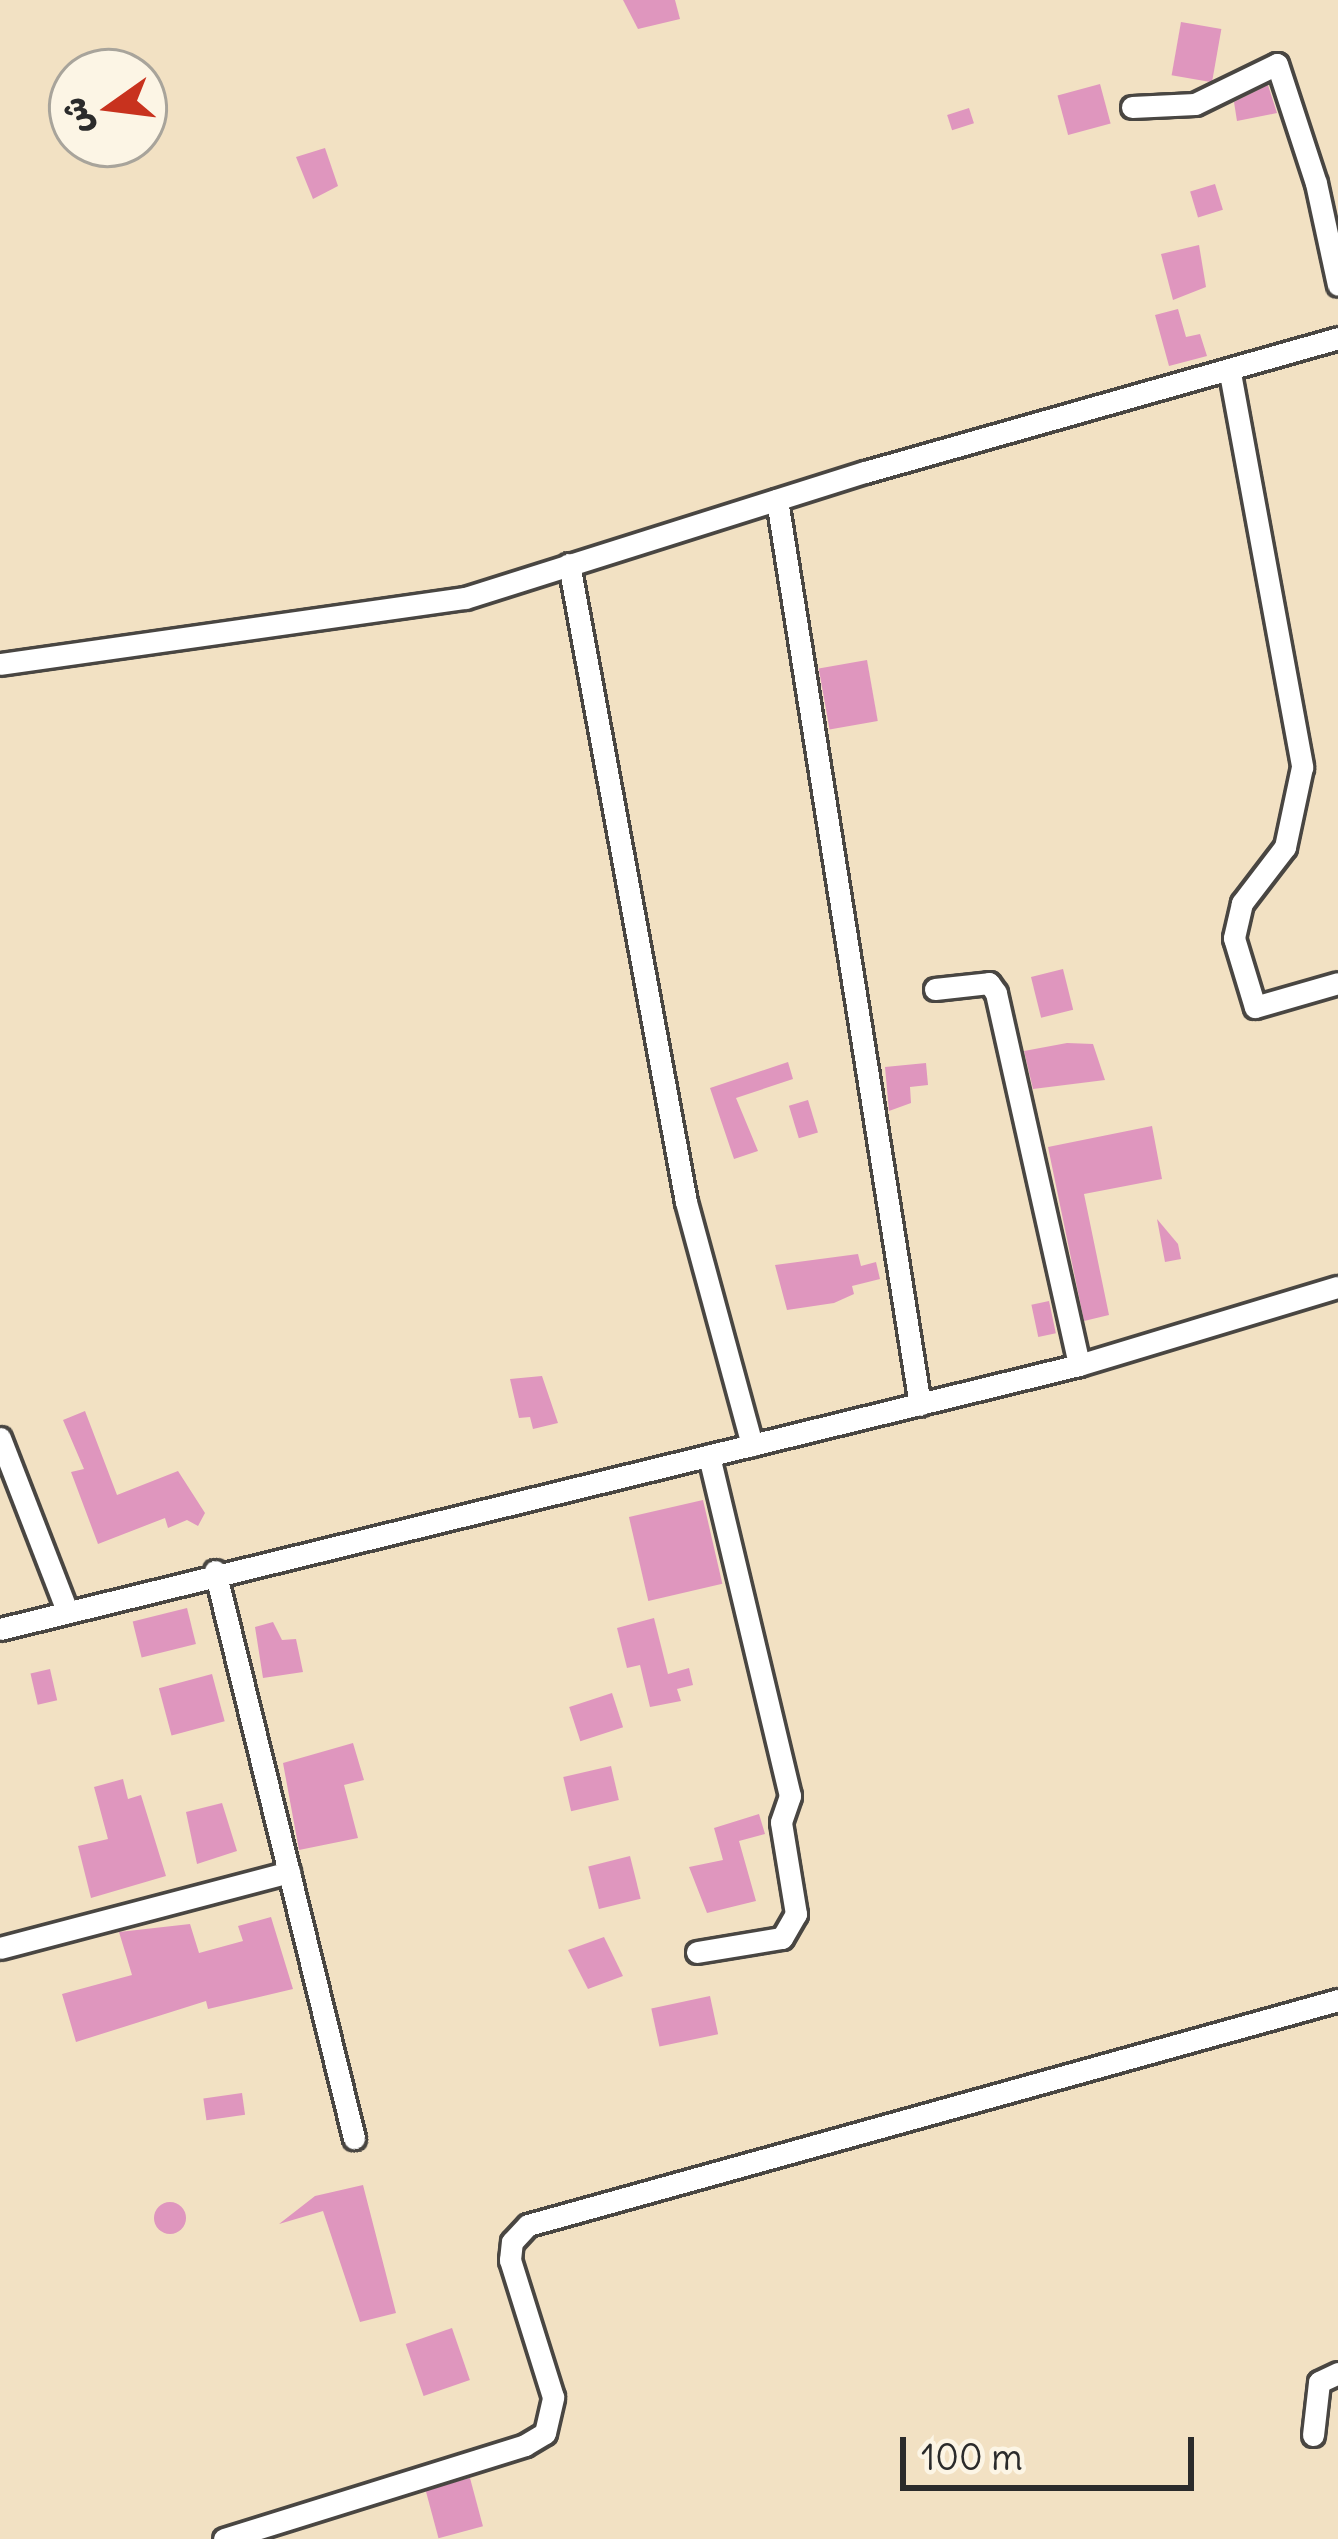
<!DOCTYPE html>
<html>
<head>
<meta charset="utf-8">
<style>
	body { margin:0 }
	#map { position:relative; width:1338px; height:2539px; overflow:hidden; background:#f2e1c3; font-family:Delius,"Playpen Sans Arabic",sans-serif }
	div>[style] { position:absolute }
	.building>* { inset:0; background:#df96be; transform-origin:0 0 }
	.round { border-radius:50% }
	.roads { filter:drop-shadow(3px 0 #494642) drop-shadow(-3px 0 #494642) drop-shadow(0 3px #494642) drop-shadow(0 -3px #494642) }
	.minor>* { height:21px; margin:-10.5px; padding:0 10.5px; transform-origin:10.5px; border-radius:10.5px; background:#fff }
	span { translate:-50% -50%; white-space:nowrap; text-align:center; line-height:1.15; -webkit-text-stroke:10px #fcf5e5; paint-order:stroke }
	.north { position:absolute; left:48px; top:48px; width:120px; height:120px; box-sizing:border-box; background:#fcf5e5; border:3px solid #a8a49b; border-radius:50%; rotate:256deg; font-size:33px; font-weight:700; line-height:48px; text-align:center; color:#2b2b2b }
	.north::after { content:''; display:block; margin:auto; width:42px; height:54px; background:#c8321e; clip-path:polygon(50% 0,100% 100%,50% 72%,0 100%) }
	.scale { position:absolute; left:900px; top:2437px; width:294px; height:54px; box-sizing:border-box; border:6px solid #2b2b2b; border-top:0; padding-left:15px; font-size:36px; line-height:42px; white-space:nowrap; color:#2b2b2b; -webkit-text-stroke:9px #fcf5e5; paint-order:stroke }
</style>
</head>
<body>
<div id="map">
	<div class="building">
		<div style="clip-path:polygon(623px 0,675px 0,680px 19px,638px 29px)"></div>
		<div style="left:1181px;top:22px;width:41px;height:54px;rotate:10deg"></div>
		<div style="left:1100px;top:84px;width:41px;height:44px;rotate:75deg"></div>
		<div style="clip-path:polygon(1268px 85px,1277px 113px,1237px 121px,1234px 102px)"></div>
		<div style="left:969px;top:108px;width:16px;height:23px;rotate:72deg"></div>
		<div style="clip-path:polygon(325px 148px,338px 186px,313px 199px,296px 157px)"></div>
		<div style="left:1215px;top:184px;width:27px;height:26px;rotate:73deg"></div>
		<div style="clip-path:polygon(1199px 245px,1206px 287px,1173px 300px,1161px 254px)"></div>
		<div style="clip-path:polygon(1178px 309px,1186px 337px,1200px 334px,1207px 356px,1169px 366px,1155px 315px)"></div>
		<div style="left:867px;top:660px;width:62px;height:49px;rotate:80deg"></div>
		<div style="left:1063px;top:969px;width:42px;height:33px;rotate:76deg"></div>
		<div style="clip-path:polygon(1067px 1043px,1093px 1044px,1105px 1080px,1033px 1089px,1024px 1051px)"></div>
		<div style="clip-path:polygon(788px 1062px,793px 1079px,736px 1098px,758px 1151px,734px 1159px,710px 1088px)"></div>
		<div style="clip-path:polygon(926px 1063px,928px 1085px,910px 1087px,911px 1103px,889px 1111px,885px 1067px)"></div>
		<div style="left:808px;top:1100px;width:34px;height:20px;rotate:73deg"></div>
		<div style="clip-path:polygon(1152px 1126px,1162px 1179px,1084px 1194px,1109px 1315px,1084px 1321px,1048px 1147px)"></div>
		<div style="clip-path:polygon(1157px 1219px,1178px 1244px,1181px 1259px,1165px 1262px)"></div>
		<div style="clip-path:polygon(858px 1254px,861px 1266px,876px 1262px,880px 1279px,852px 1286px,854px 1294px,834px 1303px,787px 1310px,775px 1265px)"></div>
		<div style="left:1049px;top:1301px;width:33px;height:18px;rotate:78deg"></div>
		<div style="clip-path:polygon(542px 1376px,558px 1423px,533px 1429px,530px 1417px,519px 1418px,510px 1379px)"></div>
		<div style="clip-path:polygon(85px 1411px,117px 1495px,178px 1471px,205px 1513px,198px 1526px,187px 1520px,168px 1528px,165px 1518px,98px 1544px,71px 1472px,84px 1469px,63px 1420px)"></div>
		<div style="left:703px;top:1500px;width:86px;height:76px;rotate:77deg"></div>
		<div style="left:187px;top:1608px;width:37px;height:56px;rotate:76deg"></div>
		<div style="clip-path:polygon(654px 1618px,668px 1674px,689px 1668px,693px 1685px,677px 1689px,681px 1701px,650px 1707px,640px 1665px,627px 1668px,617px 1628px)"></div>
		<div style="clip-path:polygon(273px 1622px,282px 1640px,296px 1639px,303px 1672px,263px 1678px,255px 1627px)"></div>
		<div style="left:50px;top:1669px;width:32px;height:20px;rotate:77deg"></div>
		<div style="left:212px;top:1674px;width:49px;height:55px;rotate:75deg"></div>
		<div style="left:612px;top:1693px;width:36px;height:45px;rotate:72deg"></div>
		<div style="clip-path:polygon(353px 1743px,364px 1780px,344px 1785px,358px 1838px,299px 1850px,283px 1763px)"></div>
		<div style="left:611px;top:1766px;width:35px;height:49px;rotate:77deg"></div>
		<div style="clip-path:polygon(123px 1779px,128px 1799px,141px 1795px,166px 1876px,91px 1898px,78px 1846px,108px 1839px,94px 1787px)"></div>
		<div style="clip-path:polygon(222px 1803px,237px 1851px,197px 1864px,186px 1812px)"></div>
		<div style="clip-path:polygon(759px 1814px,765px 1834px,739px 1841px,756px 1901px,707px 1913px,689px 1867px,723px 1860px,714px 1828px)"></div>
		<div style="left:630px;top:1856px;width:44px;height:43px;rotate:76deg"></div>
		<div style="clip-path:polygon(271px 1917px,293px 1989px,208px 2009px,206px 2001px,76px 2042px,62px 1994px,132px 1975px,119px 1932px,190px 1924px,199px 1953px,243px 1941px,238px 1926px)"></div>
		<div style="clip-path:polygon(604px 1937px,623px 1976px,588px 1989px,568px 1950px)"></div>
		<div style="left:710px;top:1996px;width:39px;height:60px;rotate:78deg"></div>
		<div style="left:242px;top:2093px;width:22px;height:39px;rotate:82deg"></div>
		<div style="clip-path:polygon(363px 2185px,396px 2313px,360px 2322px,323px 2211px,279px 2224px,315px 2196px)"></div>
		<div class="round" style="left:154px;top:2202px;width:32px;height:32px"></div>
		<div style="left:452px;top:2328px;width:55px;height:49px;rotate:71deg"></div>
		<div style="left:470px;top:2478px;width:50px;height:46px;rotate:75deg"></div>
	</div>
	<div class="roads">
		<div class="minor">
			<div style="left:1132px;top:107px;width:63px;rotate:-2.7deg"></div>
			<div style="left:1195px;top:104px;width:91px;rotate:-26deg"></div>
			<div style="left:1277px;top:64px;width:125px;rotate:71.9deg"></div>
			<div style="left:1316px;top:183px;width:104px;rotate:77.8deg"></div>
			<div style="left:1230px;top:373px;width:401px;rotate:79.6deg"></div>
			<div style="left:1302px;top:767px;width:82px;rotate:102deg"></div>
			<div style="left:1285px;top:847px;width:71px;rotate:127.5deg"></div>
			<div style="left:1242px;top:903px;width:36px;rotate:103deg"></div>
			<div style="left:1234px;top:938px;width:72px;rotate:73.1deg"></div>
			<div style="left:1255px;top:1007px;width:86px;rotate:-16.1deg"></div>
			<div style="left:777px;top:500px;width:916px;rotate:81.02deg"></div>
			<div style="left:569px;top:564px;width:649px;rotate:79.61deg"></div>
			<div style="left:686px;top:1202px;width:252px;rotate:74.8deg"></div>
			<div style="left:0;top:664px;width:470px;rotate:-8.1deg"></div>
			<div style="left:465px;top:598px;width:419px;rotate:-17.5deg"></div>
			<div style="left:865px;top:472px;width:492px;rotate:-15.8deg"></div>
			<div style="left:935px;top:989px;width:54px;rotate:-6.3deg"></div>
			<div style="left:989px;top:983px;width:12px;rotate:55deg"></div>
			<div style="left:996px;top:993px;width:381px;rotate:77.4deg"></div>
			<div style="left:0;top:1438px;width:186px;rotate:68.8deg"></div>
			<div style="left:215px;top:1571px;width:584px;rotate:76.23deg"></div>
			<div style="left:0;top:1629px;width:1111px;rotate:-13.75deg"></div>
			<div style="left:1079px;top:1365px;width:270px;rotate:-16.8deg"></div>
			<div style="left:0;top:1948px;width:299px;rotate:-14.7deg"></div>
			<div style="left:697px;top:1952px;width:86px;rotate:-9.4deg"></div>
			<div style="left:782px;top:1938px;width:28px;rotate:-60deg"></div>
			<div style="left:796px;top:1914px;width:93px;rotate:-99.3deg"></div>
			<div style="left:781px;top:1822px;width:28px;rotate:-71deg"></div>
			<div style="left:790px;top:1796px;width:350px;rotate:-103.4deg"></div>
			<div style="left:1313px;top:2435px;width:53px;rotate:-83.5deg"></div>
			<div style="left:1319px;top:2382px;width:21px;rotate:-25deg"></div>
			<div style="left:224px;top:2539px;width:315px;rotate:-17.3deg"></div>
			<div style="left:525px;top:2445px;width:23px;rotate:-31deg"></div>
			<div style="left:545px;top:2433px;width:37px;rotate:-77deg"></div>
			<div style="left:553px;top:2397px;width:144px;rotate:-107.4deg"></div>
			<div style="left:510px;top:2260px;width:18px;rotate:-84deg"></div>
			<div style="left:512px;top:2242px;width:23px;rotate:-47deg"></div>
			<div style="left:528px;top:2225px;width:841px;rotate:-15.52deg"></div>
		</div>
	</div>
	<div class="north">ش</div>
	<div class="scale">100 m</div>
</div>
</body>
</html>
